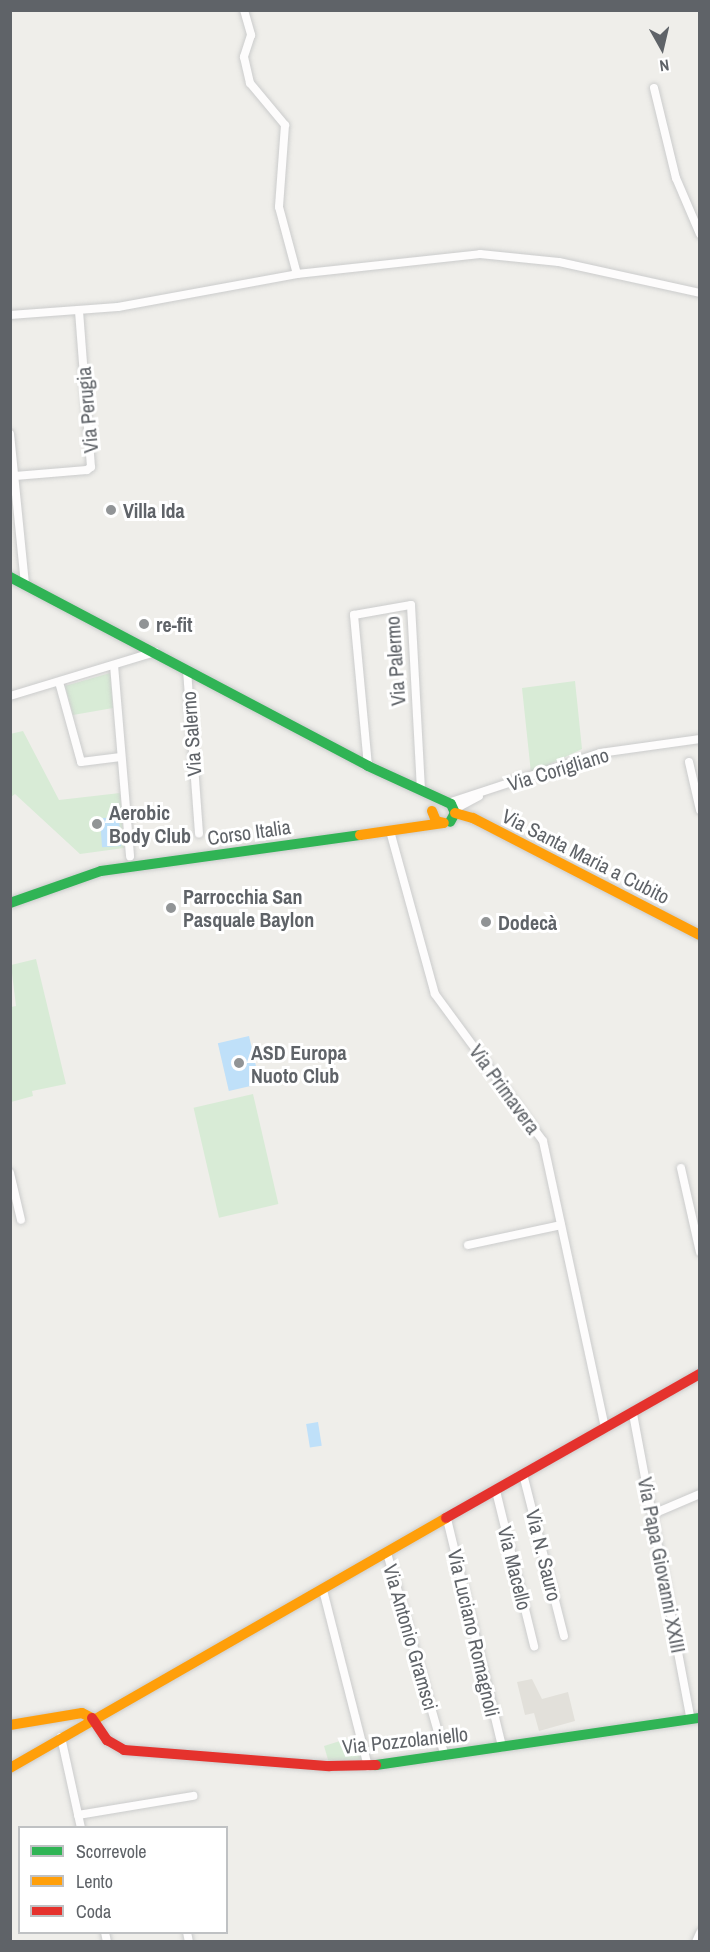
<!DOCTYPE html>
<meta charset="utf-8">
<style>
body{margin:0}
#map{position:relative;width:710px;height:1952px;overflow:hidden;background:#efeeea;font-family:"Archivo Narrow",sans-serif}
div>[style]{position:absolute}
.education>*{inset:0;background:#e2e0da}
.green>*{inset:0;background:#d8ebd6;transform-origin:0 0}
.water>*{inset:0;background:#bfe0f9;transform-origin:0 0}
.roads{filter:drop-shadow(0 0 2px #cbcccc) drop-shadow(0 0 2px #cbcccc)}
.street>*{height:8px;margin:-4px;padding:0 4px;transform-origin:4px;border-radius:4px;background:#fdfcfc}
.fast>*{height:10px;margin:-5px;padding:0 5px;transform-origin:5px;border-radius:5px;background:#30b455}
.slow>*{height:10px;margin:-5px;padding:0 5px;transform-origin:5px;border-radius:5px;background:#ff9f0a}
.jam>*{height:10px;margin:-5px;padding:0 5px;transform-origin:5px;border-radius:5px;background:#e5322d}
.dots>*{width:16px;height:16px;translate:-50% -50%;box-sizing:border-box;border:3px solid #fff;border-radius:50%}
span{translate:-50% -50%;white-space:nowrap;text-align:center;line-height:1.15;-webkit-text-stroke:6px #fff;paint-order:stroke}
.street-label{font-size:20px;color:#5f6368}
.poi-label{font-size:20px;color:#5f6368;font-weight:700}
.left{translate:0 -50%;text-align:left}
.frame{position:absolute;inset:0;border:12px solid #5f6368;pointer-events:none}
.legend{position:absolute;left:18px;top:1826px;width:210px;height:108px;box-sizing:border-box;background:#fff;border:2px solid #bfc1c3;margin:0;padding:8px 10px;list-style:none;font-size:18px;color:#5f6368}
.legend li{display:flex;align-items:center;gap:12px;height:30px}
.legend b{width:30px;border:2px solid #bfc1c3}
.north{position:absolute;left:632px;top:18px;width:60px;height:60px;-webkit-text-stroke:4px #fff;paint-order:stroke;rotate:172deg;font-size:16px;font-weight:700;line-height:24px;text-align:center;color:#5f6368}
.north::after{content:'';display:block;margin:auto;width:21px;height:27px;background:#5f6368;clip-path:polygon(50% 0,100% 100%,50% 72%,0 100%)}
</style>
<div id="map">
<div class="education">
<i style="clip-path:polygon(532px 1679px,542px 1699px,568px 1692px,575px 1721px,539px 1731px,534px 1713px,525px 1715px,517px 1682px)"></i>
</div>
<div class="green">
<i style="clip-path:polygon(110px 673px,113px 708px,73px 715px,65px 686px)"></i>
<i style="clip-path:polygon(575px 681px,582px 749px,531px 773px,522px 688px)"></i>
<i style="clip-path:polygon(23px 731px,59px 800px,120px 793px,124px 848px,80px 854px,15px 794px,11px 797px,10px 734px)"></i>
<i style="clip-path:polygon(36px 959px,66px 1084px,32px 1091px,33px 1096px,11px 1102px,11px 1007px,16px 1006px,11px 965px)"></i>
<i style="left:253px;top:1094px;width:113px;height:61px;rotate:77deg"></i>
<i style="clip-path:polygon(356px 1736px,362px 1762px,329px 1763px,324px 1746px)"></i>
</div>
<div class="water">
<i style="left:119px;top:817px;width:29px;height:19px;rotate:86deg"></i>
<i style="left:249px;top:1036px;width:49px;height:32px;rotate:77deg"></i>
<i style="left:318px;top:1422px;width:24px;height:12px;rotate:81deg"></i>
</div>
<div class="roads">
<div class="street">
<i style="left:244px;top:10px;width:26px;rotate:74deg"></i>
<i style="left:251px;top:35px;width:23px;rotate:108deg"></i>
<i style="left:244px;top:57px;width:27px;rotate:77deg"></i>
<i style="left:250px;top:83px;width:55px;rotate:50.2deg"></i>
<i style="left:285px;top:125px;width:82px;rotate:94.2deg"></i>
<i style="left:279px;top:207px;width:69px;rotate:75deg"></i>
<i style="left:654px;top:88px;width:93px;rotate:76.3deg"></i>
<i style="left:676px;top:178px;width:61px;rotate:66.8deg"></i>
<i style="left:10px;top:315px;width:108px;rotate:-4.2deg"></i>
<i style="left:118px;top:307px;width:182px;rotate:-10.4deg"></i>
<i style="left:297px;top:274px;width:184px;rotate:-6.2deg"></i>
<i style="left:480px;top:254px;width:79px;rotate:5.8deg"></i>
<i style="left:559px;top:262px;width:144px;rotate:12.4deg"></i>
<i style="left:10px;top:434px;width:152px;rotate:84.3deg"></i>
<i style="left:15px;top:476px;width:72px;rotate:-4.8deg"></i>
<i style="left:87px;top:470px;width:5px;rotate:-37deg"></i>
<i style="left:91px;top:467px;width:156px;rotate:-94.4deg"></i>
<i style="left:114px;top:665px;width:192px;rotate:85.2deg"></i>
<i style="left:187px;top:670px;width:164px;rotate:85.8deg"></i>
<i style="left:59px;top:682px;width:83px;rotate:74.6deg"></i>
<i style="left:81px;top:762px;width:40px;rotate:-7.1deg"></i>
<i style="left:10px;top:696px;width:152px;rotate:-16.9deg"></i>
<i style="left:689px;top:762px;width:49px;rotate:77.1deg"></i>
<i style="left:368px;top:766px;width:152px;rotate:-95.3deg"></i>
<i style="left:354px;top:615px;width:58px;rotate:-10deg"></i>
<i style="left:411px;top:605px;width:186px;rotate:86.9deg"></i>
<i style="left:448px;top:803px;width:160px;rotate:-18.2deg"></i>
<i style="left:600px;top:753px;width:101px;rotate:-8deg"></i>
<i style="left:455px;top:809px;width:27px;rotate:-28deg"></i>
<i style="left:390px;top:831px;width:169px;rotate:74.6deg"></i>
<i style="left:435px;top:994px;width:182px;rotate:53.7deg"></i>
<i style="left:543px;top:1141px;width:294px;rotate:77.8deg"></i>
<i style="left:681px;top:1168px;width:86px;rotate:77.3deg"></i>
<i style="left:10px;top:1173px;width:48px;rotate:76.8deg"></i>
<i style="left:468px;top:1245px;width:95px;rotate:-12.1deg"></i>
<i style="left:633px;top:1414px;width:308px;rotate:79.3deg"></i>
<i style="left:523px;top:1474px;width:167px;rotate:75.8deg"></i>
<i style="left:496px;top:1491px;width:160px;rotate:76.2deg"></i>
<i style="left:653px;top:1514px;width:51px;rotate:-23.1deg"></i>
<i style="left:447px;top:1519px;width:235px;rotate:76.4deg"></i>
<i style="left:387px;top:1553px;width:211px;rotate:74.1deg"></i>
<i style="left:323px;top:1590px;width:182px;rotate:75.7deg"></i>
<i style="left:61px;top:1737px;width:93px;rotate:77.6deg"></i>
<i style="left:78px;top:1815px;width:117px;rotate:-9.4deg"></i>
<i style="left:105px;top:1932px;width:10px;rotate:79deg"></i>
<i style="left:187px;top:1932px;width:10px;rotate:79deg"></i>
<i style="left:696px;top:1942px;width:10px;rotate:-66deg"></i>
</div>
<div class="fast">
<i style="left:10px;top:577px;width:405px;rotate:27.8deg"></i>
<i style="left:368px;top:766px;width:91px;rotate:24.6deg"></i>
<i style="left:451px;top:804px;width:10px;rotate:66deg"></i>
<i style="left:455px;top:813px;width:10px;rotate:119deg"></i>
<i style="left:10px;top:903px;width:96px;rotate:-19.4deg"></i>
<i style="left:101px;top:871px;width:261px;rotate:-7.9deg"></i>
<i style="left:376px;top:1765px;width:327px;rotate:-8.3deg"></i>
</div>
<div class="slow">
<i style="left:432px;top:811px;width:11px;rotate:68deg"></i>
<i style="left:436px;top:821px;width:8px;rotate:14deg"></i>
<i style="left:455px;top:813px;width:19px;rotate:16deg"></i>
<i style="left:473px;top:818px;width:255px;rotate:27.3deg"></i>
<i style="left:360px;top:835px;width:84px;rotate:-8.2deg"></i>
<i style="left:10px;top:1725px;width:73px;rotate:-9.5deg"></i>
<i style="left:82px;top:1713px;width:11px;rotate:27deg"></i>
<i style="left:10px;top:1768px;width:503px;rotate:-29.83deg"></i>
</div>
<div class="jam">
<i style="left:446px;top:1518px;width:292px;rotate:-29.6deg"></i>
<i style="left:92px;top:1718px;width:27px;rotate:56deg"></i>
<i style="left:107px;top:1740px;width:20px;rotate:30deg"></i>
<i style="left:124px;top:1750px;width:206px;rotate:4.5deg"></i>
<i style="left:329px;top:1766px;width:47px;rotate:-1.2deg"></i>
</div>
</div>
<div class="dots">
<i style="left:111px;top:510px;background:#919496"></i>
<i style="left:144px;top:624px;background:#919496"></i>
<i style="left:97px;top:824px;background:#919496"></i>
<i style="left:171px;top:908px;background:#919496"></i>
<i style="left:486px;top:922px;background:#919496"></i>
<i style="left:239px;top:1063px;background:#919496"></i>
</div>
<div class="street-label">
<span style="left:87px;top:410px;rotate:-95deg">Via Perugia</span>
<span style="left:395px;top:661px;rotate:-94deg">Via Palermo</span>
<span style="left:191px;top:734px;rotate:-94deg">Via Salerno</span>
<span style="left:558px;top:769px;rotate:-17deg">Via Corigliano</span>
<span style="left:249px;top:832px;rotate:-8deg">Corso Italia</span>
<span style="left:586px;top:856px;rotate:27deg">Via Santa Maria a Cubito</span>
<span style="left:505px;top:1089px;rotate:54deg">Via Primavera</span>
<span style="left:544px;top:1555px;rotate:76deg">Via N. Sauro</span>
<span style="left:662px;top:1565px;rotate:79deg">Via Papa Giovanni XXIII</span>
<span style="left:515px;top:1568px;rotate:76deg">Via Macello</span>
<span style="left:474px;top:1633px;rotate:77deg">Via Luciano Romagnoli</span>
<span style="left:411px;top:1637px;rotate:74deg">Via Antonio Gramsci</span>
<span style="left:405px;top:1740px;rotate:-6deg">Via Pozzolaniello</span>
</div>
<div class="poi-label">
<span class="left" style="left:123px;top:510px">Villa Ida</span>
<span class="left" style="left:156px;top:624px">re-fit</span>
<span class="left" style="left:109px;top:824px">Aerobic<br>Body Club</span>
<span class="left" style="left:183px;top:908px">Parrocchia San<br>Pasquale Baylon</span>
<span class="left" style="left:498px;top:922px">Dodecà</span>
<span class="left" style="left:251px;top:1064px">ASD Europa<br>Nuoto Club</span>
</div>
<div class="frame"></div>
<ul class="legend">
<li><b style="height:8px;background:#30b455"></b>Scorrevole</li>
<li><b style="height:8px;background:#ff9f0a"></b>Lento</li>
<li><b style="height:8px;background:#e5322d"></b>Coda</li>
</ul>
<div class="north">N</div>
</div>
